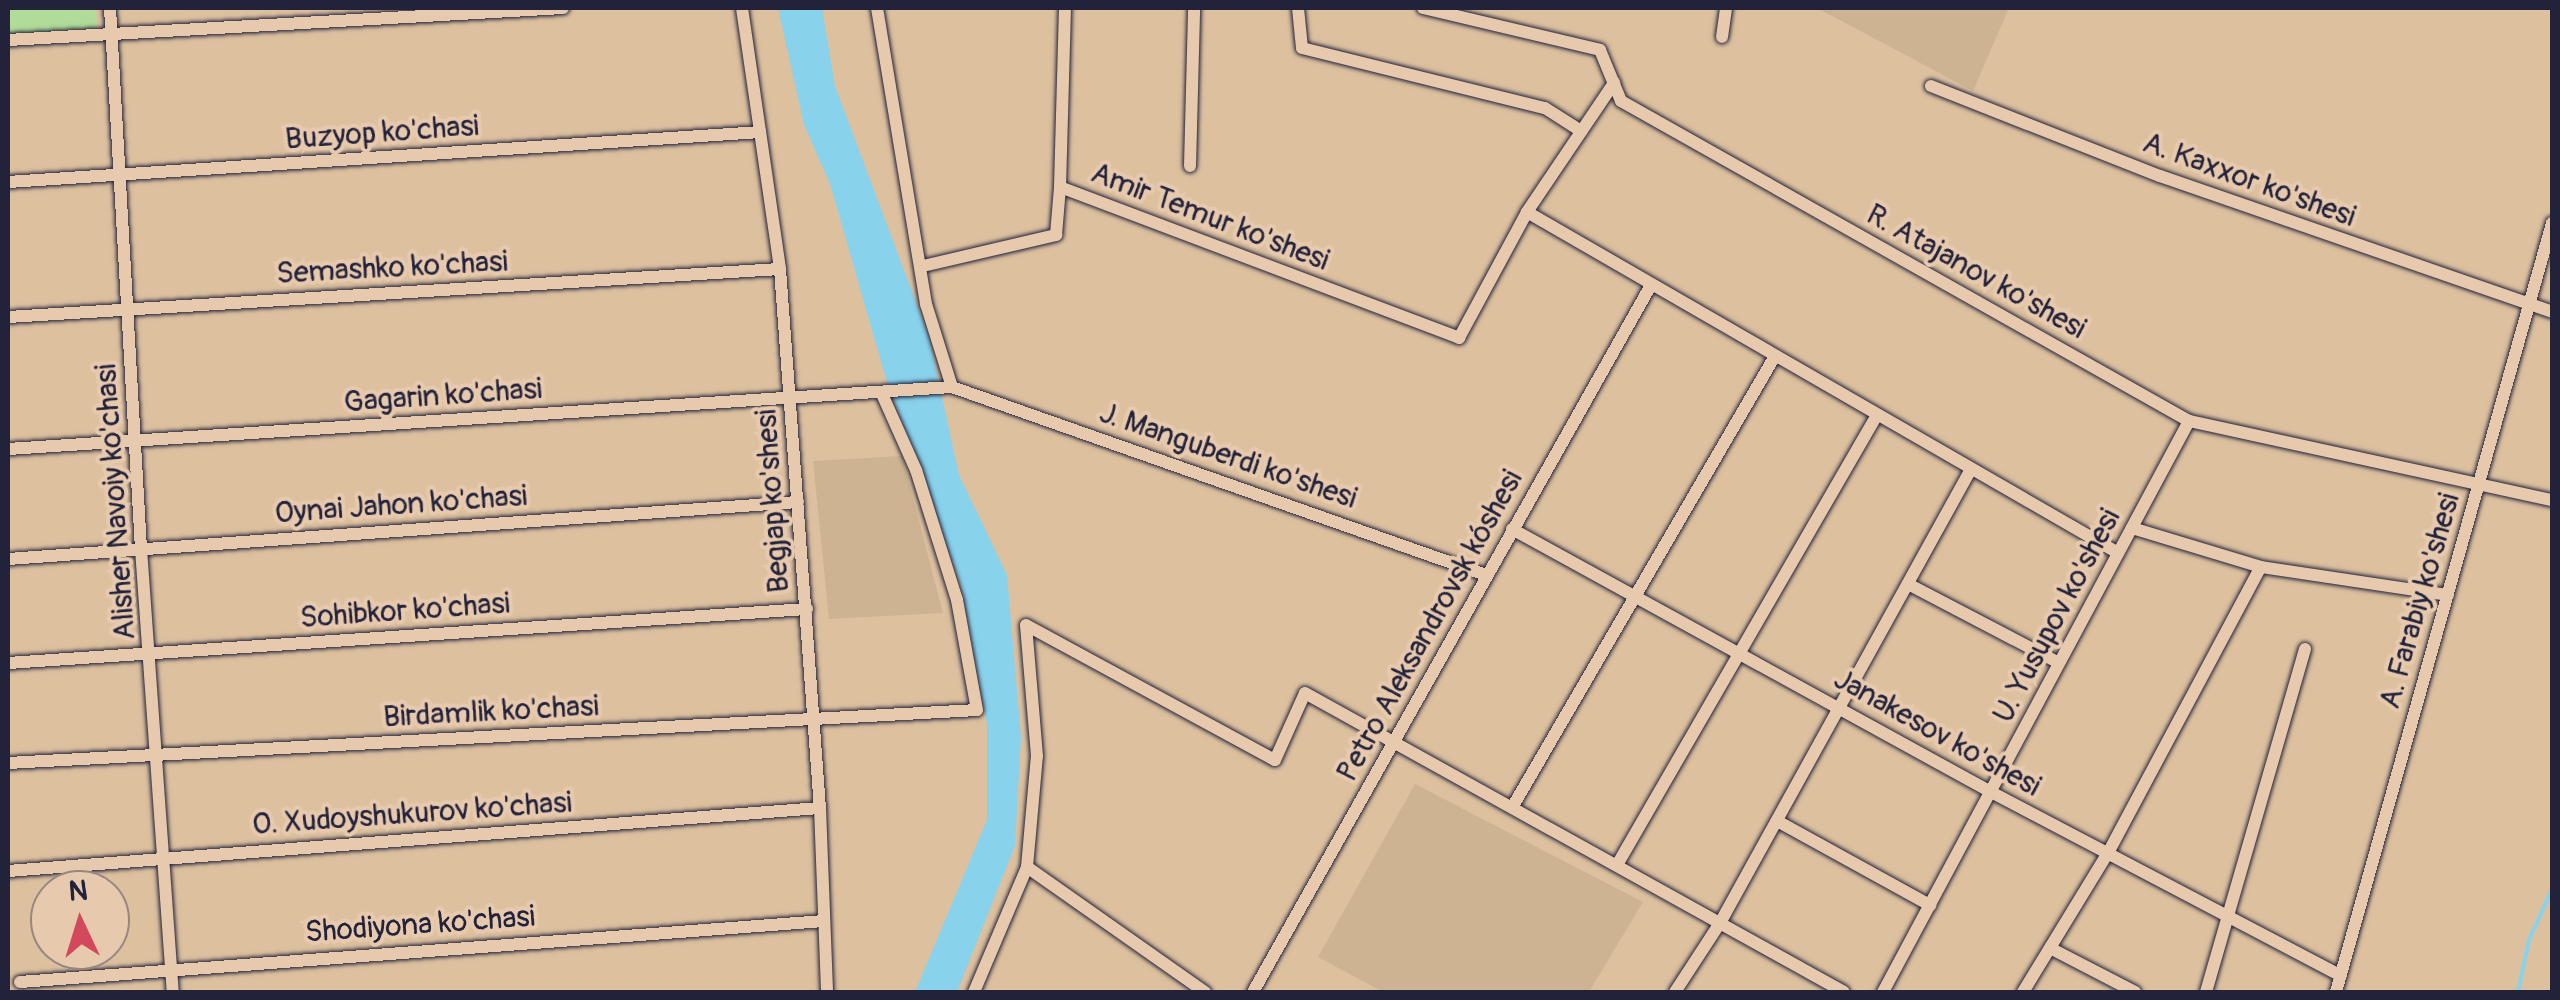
<!DOCTYPE html>
<meta charset="utf-8">
<style>
body{margin:0}
#map{position:relative;width:2560px;height:1000px;overflow:hidden;background:#ddc19f;font-family:Pangolin,sans-serif}
div>[style]{position:absolute}
.built>*{inset:0;background:#cdb391}
.green>*{inset:0;background:#b0db99}
.water>*{inset:0;background:#89d2eb}
.stream>*{height:4px;margin:-2px;padding:0 2px;transform-origin:2px;border-radius:2px;background:#89d2eb}
.roads{filter:drop-shadow(0 0 2px #22223b) drop-shadow(0 0 2px #22223b)}
.minor>*{height:12px;margin:-6px;padding:0 6px;transform-origin:6px;border-radius:6px;background:#e7c9ad}
span{translate:-50% -50%;white-space:nowrap;text-align:center;line-height:1.15;-webkit-text-stroke:8px #e7c9ad;paint-order:stroke}
.street-label{font-size:30px;color:#22223b}
.frame{position:absolute;inset:0;border:10px solid #22223b;pointer-events:none}
.north{position:absolute;left:30px;top:870px;width:100px;height:100px;box-sizing:border-box;background:#e7c9ad;border:2px solid #98867f;border-radius:50%;rotate:356deg;font-size:28px;font-weight:700;line-height:40px;text-align:center;color:#22223b}
.north::after{content:'';display:block;margin:auto;width:35px;height:45px;background:#d1495b;clip-path:polygon(50% 0,100% 100%,50% 72%,0 100%)}
</style>
<div id="map">
<div class="built">
<i style="clip-path:polygon(1817px 8px,2009px 8px,1973px 91px)"></i>
<i style="clip-path:polygon(902px 456px,943px 613px,829px 619px,813px 461px)"></i>
<i style="clip-path:polygon(1415px 784px,1643px 902px,1589px 992px,1383px 992px,1318px 957px)"></i>
</div>
<div class="green">
<i style="clip-path:polygon(8px 8px,96px 8px,97px 28px,8px 35px)"></i>
</div>
<div class="water">
<i style="clip-path:polygon(778px 8px,822px 8px,835px 86px,929px 337px,959px 475px,1007px 575px,1021px 737px,1015px 846px,957px 992px,915px 992px,987px 820px,987px 724px,961px 585px,886px 379px,830px 184px,804px 125px)"></i>
</div>
<div class="stream">
<i style="left:2518px;top:992px;width:53px;rotate:-78.1deg"></i>
<i style="left:2529px;top:940px;width:56px;rotate:-65.7deg"></i>
</div>
<div class="roads">
<div class="minor">
<i style="left:110px;top:8px;width:542px;rotate:86.72deg"></i>
<i style="left:141px;top:549px;width:444px;rotate:85.9deg"></i>
<i style="left:742px;top:8px;width:264px;rotate:81.7deg"></i>
<i style="left:780px;top:269px;width:540px;rotate:85.76deg"></i>
<i style="left:820px;top:808px;width:184px;rotate:87.8deg"></i>
<i style="left:877px;top:8px;width:300px;rotate:80.6deg"></i>
<i style="left:926px;top:304px;width:87px;rotate:72.6deg"></i>
<i style="left:1298px;top:8px;width:40px;rotate:84.3deg"></i>
<i style="left:1302px;top:48px;width:250px;rotate:13.9deg"></i>
<i style="left:1545px;top:108px;width:43px;rotate:32.6deg"></i>
<i style="left:1423px;top:8px;width:182px;rotate:13.3deg"></i>
<i style="left:1600px;top:50px;width:55px;rotate:67.6deg"></i>
<i style="left:1621px;top:101px;width:652px;rotate:29.4deg"></i>
<i style="left:2189px;top:421px;width:371px;rotate:12.3deg"></i>
<i style="left:1722px;top:37px;width:29px;rotate:-82deg"></i>
<i style="left:8px;top:40px;width:556px;rotate:-3.3deg"></i>
<i style="left:1931px;top:86px;width:246px;rotate:21.5deg"></i>
<i style="left:2160px;top:176px;width:415px;rotate:19.1deg"></i>
<i style="left:1190px;top:166px;width:158px;rotate:-88.5deg"></i>
<i style="left:8px;top:182px;width:754px;rotate:-3.8deg"></i>
<i style="left:1060px;top:187px;width:179px;rotate:-88.4deg"></i>
<i style="left:1527px;top:212px;width:682px;rotate:29.98deg"></i>
<i style="left:923px;top:266px;width:137px;rotate:-13.1deg"></i>
<i style="left:1056px;top:235px;width:48px;rotate:-85.2deg"></i>
<i style="left:1060px;top:187px;width:427px;rotate:20.7deg"></i>
<i style="left:1459px;top:338px;width:143px;rotate:-61.6deg"></i>
<i style="left:1527px;top:212px;width:156px;rotate:-56deg"></i>
<i style="left:8px;top:317px;width:773px;rotate:-3.56deg"></i>
<i style="left:8px;top:449px;width:946px;rotate:-3.76deg"></i>
<i style="left:952px;top:387px;width:566px;rotate:19.4deg"></i>
<i style="left:2132px;top:528px;width:135px;rotate:16.8deg"></i>
<i style="left:2261px;top:567px;width:189px;rotate:8.5deg"></i>
<i style="left:1512px;top:529px;width:546px;rotate:28.77deg"></i>
<i style="left:1991px;top:792px;width:395px;rotate:27.7deg"></i>
<i style="left:8px;top:559px;width:792px;rotate:-4.13deg"></i>
<i style="left:1908px;top:584px;width:170px;rotate:27.6deg"></i>
<i style="left:1026px;top:625px;width:283px;rotate:28.5deg"></i>
<i style="left:1275px;top:760px;width:73px;rotate:-65.9deg"></i>
<i style="left:1305px;top:693px;width:616px;rotate:29.02deg"></i>
<i style="left:8px;top:663px;width:801px;rotate:-3.87deg"></i>
<i style="left:8px;top:763px;width:970px;rotate:-3.13deg"></i>
<i style="left:977px;top:710px;width:112px;rotate:-100.3deg"></i>
<i style="left:957px;top:600px;width:136px;rotate:-107.5deg"></i>
<i style="left:916px;top:470px;width:83px;rotate:-114.1deg"></i>
<i style="left:1513px;top:806px;width:521px;rotate:-59.79deg"></i>
<i style="left:1777px;top:821px;width:175px;rotate:28.8deg"></i>
<i style="left:1617px;top:865px;width:520px;rotate:-59.98deg"></i>
<i style="left:1027px;top:867px;width:218px;rotate:35.1deg"></i>
<i style="left:8px;top:871px;width:814px;rotate:-4.44deg"></i>
<i style="left:2050px;top:948px;width:96px;rotate:27.4deg"></i>
<i style="left:20px;top:982px;width:806px;rotate:-4.34deg"></i>
<i style="left:974px;top:992px;width:136px;rotate:-67deg"></i>
<i style="left:1027px;top:867px;width:111px;rotate:-84.9deg"></i>
<i style="left:1037px;top:756px;width:131px;rotate:-94.8deg"></i>
<i style="left:1253px;top:992px;width:811px;rotate:-60.62deg"></i>
<i style="left:1675px;top:992px;width:82px;rotate:-56.9deg"></i>
<i style="left:1720px;top:923px;width:519px;rotate:-61.06deg"></i>
<i style="left:1883px;top:992px;width:648px;rotate:-61.81deg"></i>
<i style="left:2023px;top:992px;width:163px;rotate:-58.6deg"></i>
<i style="left:2108px;top:853px;width:324px;rotate:-61.9deg"></i>
<i style="left:2206px;top:992px;width:357px;rotate:-73.9deg"></i>
<i style="left:2336px;top:992px;width:799px;rotate:-74.31deg"></i>
</div>
</div>
<div class="street-label">
<span style="left:382px;top:133px;rotate:-4deg">Buzyop ko'chasi</span>
<span style="left:2249px;top:180px;rotate:20deg">A. Kaxxor ko'shesi</span>
<span style="left:1210px;top:217px;rotate:21deg">Amir Temur ko'shesi</span>
<span style="left:392px;top:268px;rotate:-3deg">Semashko ko'chasi</span>
<span style="left:1976px;top:272px;rotate:29deg">R. Atajanov ko'shesi</span>
<span style="left:443px;top:396px;rotate:-4deg">Gagarin ko'chasi</span>
<span style="left:1228px;top:456px;rotate:19deg">J. Manguberdi ko'shesi</span>
<span style="left:773px;top:501px;rotate:-94deg">Begjap ko'shesi</span>
<span style="left:116px;top:502px;rotate:-94deg">Alisher Navoiy ko'chasi</span>
<span style="left:401px;top:505px;rotate:-4deg">Oynai Jahon ko'chasi</span>
<span style="left:2420px;top:601px;rotate:-74deg">A. Farabiy ko'shesi</span>
<span style="left:405px;top:611px;rotate:-4deg">Sohibkor ko'chasi</span>
<span style="left:2057px;top:616px;rotate:-62deg">U. Yusupov ko'shesi</span>
<span style="left:1430px;top:626px;rotate:-61deg">Petro Aleksandrovsk kóshesi</span>
<span style="left:491px;top:712px;rotate:-3deg">Birdamlik ko'chasi</span>
<span style="left:1937px;top:733px;rotate:29deg">Janakesov ko'shesi</span>
<span style="left:412px;top:814px;rotate:-4deg">O. Xudoyshukurov ko'chasi</span>
<span style="left:420px;top:925px;rotate:-4deg">Shodiyona ko'chasi</span>
</div>
<div class="frame"></div>
<div class="north">N</div>
</div>
